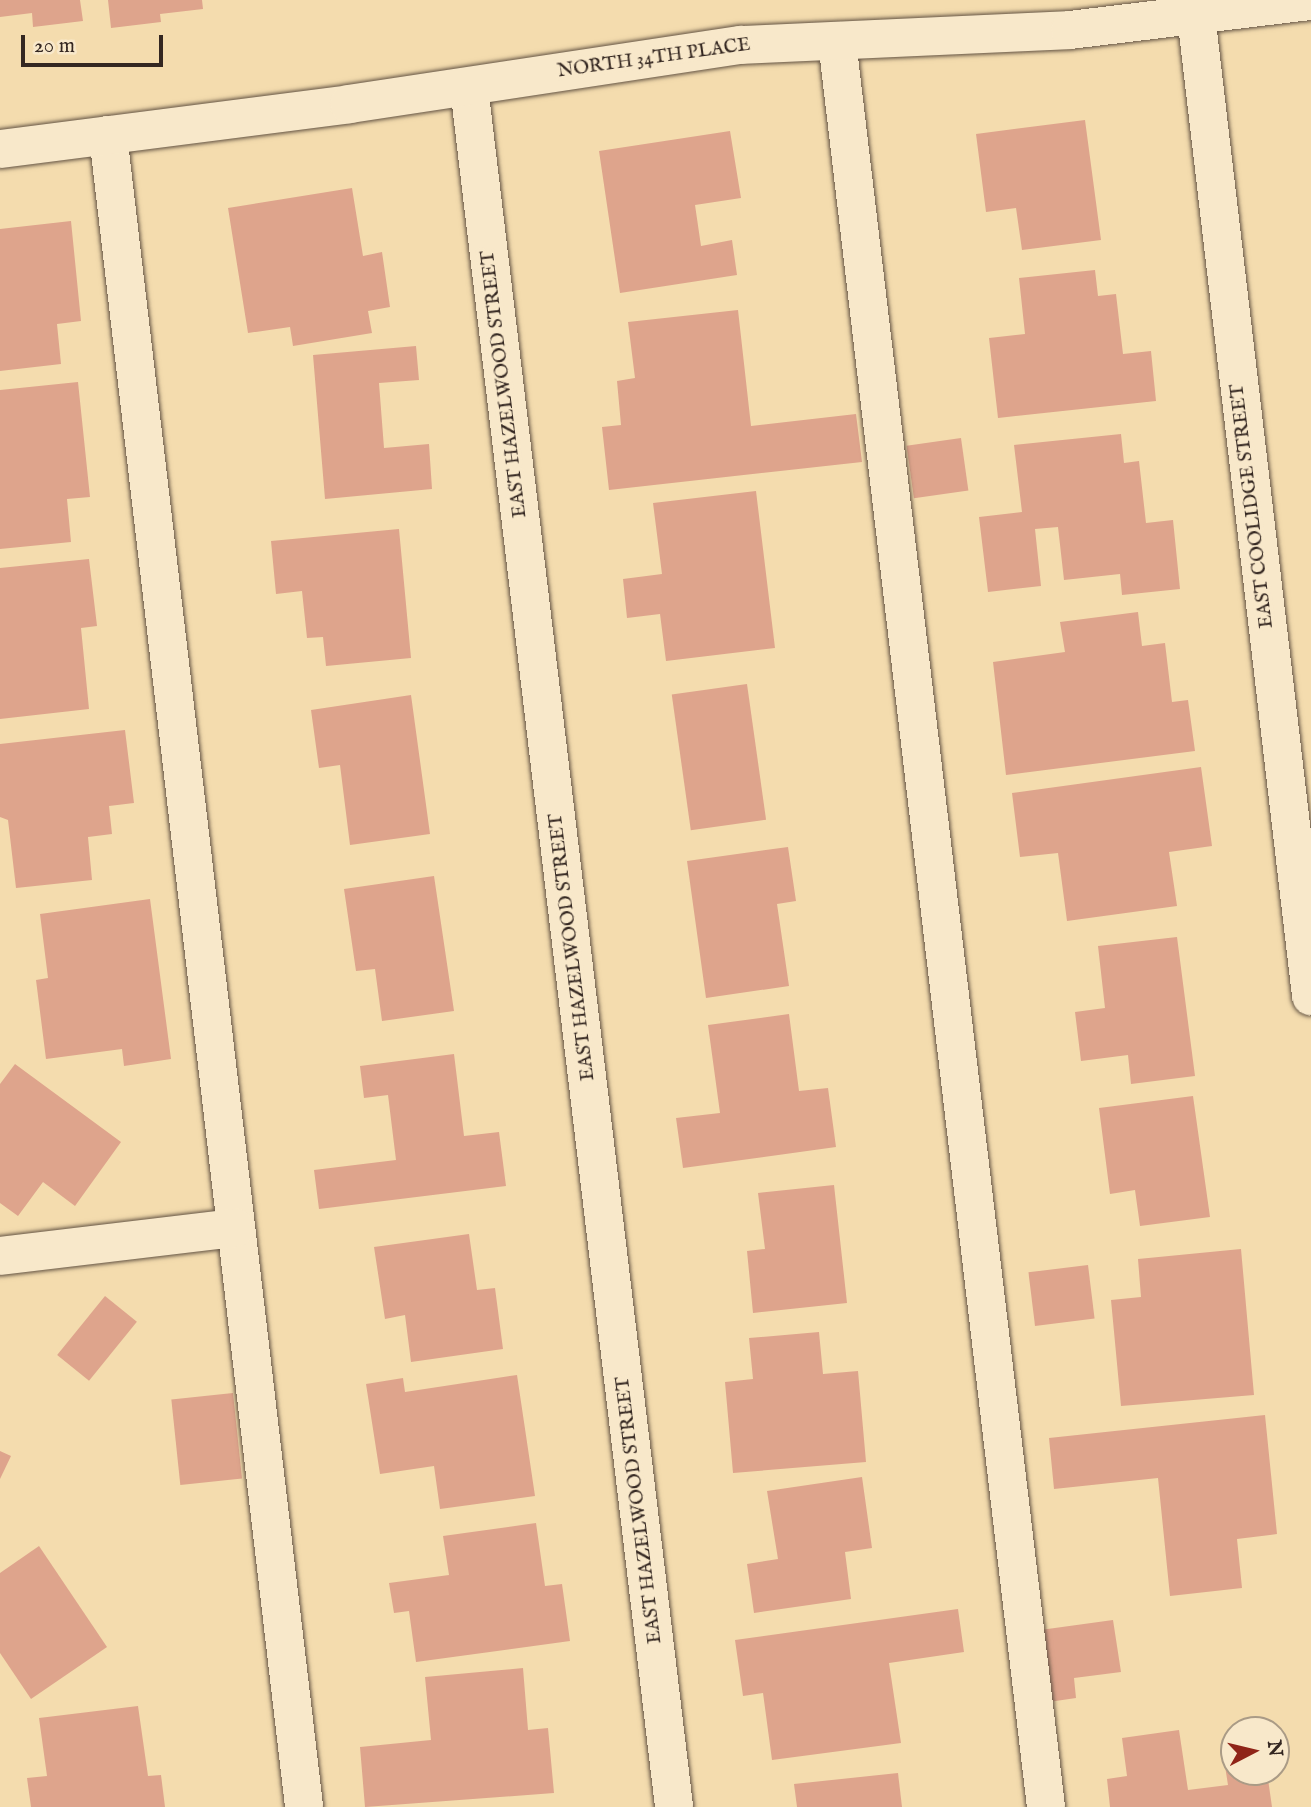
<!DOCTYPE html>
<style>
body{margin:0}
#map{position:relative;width:1311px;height:1807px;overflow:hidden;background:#f4dcae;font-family:"IM FELL English",serif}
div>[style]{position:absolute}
.building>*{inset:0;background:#dea48c;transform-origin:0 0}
.roads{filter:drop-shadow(0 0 2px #645444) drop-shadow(0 0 2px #645444)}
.minor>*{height:38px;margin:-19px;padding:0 19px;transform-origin:19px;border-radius:19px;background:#f8e8ca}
span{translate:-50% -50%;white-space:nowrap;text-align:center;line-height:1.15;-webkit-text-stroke:7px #f8e8ca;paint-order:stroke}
.street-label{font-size:19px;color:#342721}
.north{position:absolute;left:1220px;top:1716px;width:70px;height:70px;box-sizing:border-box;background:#f8e8ca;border:2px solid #aa9b86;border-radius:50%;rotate:83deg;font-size:19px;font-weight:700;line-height:28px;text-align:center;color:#342721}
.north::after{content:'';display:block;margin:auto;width:24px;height:32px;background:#8f2418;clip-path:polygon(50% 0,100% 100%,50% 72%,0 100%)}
.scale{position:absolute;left:21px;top:35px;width:142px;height:32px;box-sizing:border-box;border:4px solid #342721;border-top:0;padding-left:9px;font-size:21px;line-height:24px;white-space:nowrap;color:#342721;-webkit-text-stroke:5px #f8e8ca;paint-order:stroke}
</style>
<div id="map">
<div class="building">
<i style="clip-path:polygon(0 0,80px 0,83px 21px,33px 27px,32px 13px,0 17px)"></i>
<i style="clip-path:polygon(108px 0,202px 0,203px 9px,160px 14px,161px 22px,111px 28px)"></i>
<i style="clip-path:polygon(1085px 120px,1101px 240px,1022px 250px,1016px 208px,986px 212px,976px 134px)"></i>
<i style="clip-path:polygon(730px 131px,741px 198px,695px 205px,701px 246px,732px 240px,737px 275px,620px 293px,599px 151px)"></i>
<i style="clip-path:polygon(352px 188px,363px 256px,382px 252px,390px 307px,368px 311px,372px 333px,293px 346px,290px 327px,248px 333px,228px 208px)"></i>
<i style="clip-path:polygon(71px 221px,81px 321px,57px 324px,61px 364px,0 371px,0 229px)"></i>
<i style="clip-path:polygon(1095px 270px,1098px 296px,1116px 294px,1123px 354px,1151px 351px,1156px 401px,998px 418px,989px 338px,1025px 334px,1019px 278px)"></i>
<i style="clip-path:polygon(738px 310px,751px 426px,856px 414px,862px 462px,609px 490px,602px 427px,621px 425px,617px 381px,635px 378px,628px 322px)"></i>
<i style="clip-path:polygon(416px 346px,419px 380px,379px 383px,384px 448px,429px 444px,432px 489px,325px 499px,313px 355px)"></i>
<i style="clip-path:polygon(78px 382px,90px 497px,67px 499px,71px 542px,0 549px,0 390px)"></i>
<i style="clip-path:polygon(1121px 434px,1124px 463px,1139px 461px,1146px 523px,1173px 520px,1180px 589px,1122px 595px,1120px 574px,1064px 580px,1058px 527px,1035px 529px,1041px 586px,988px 592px,979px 517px,1022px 512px,1014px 445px)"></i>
<i style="left:961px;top:438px;width:53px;height:55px;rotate:82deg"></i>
<i style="clip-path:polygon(756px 491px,775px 648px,666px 661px,660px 614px,627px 618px,623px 579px,662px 574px,653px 503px)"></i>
<i style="clip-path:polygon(399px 529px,411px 658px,326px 666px,323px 637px,307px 638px,302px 591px,276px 594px,271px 541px)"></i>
<i style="clip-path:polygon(89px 559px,97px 626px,81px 628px,89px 709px,0 719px,0 568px)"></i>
<i style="clip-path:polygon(1138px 612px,1142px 646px,1165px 643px,1172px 702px,1188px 700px,1195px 751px,1006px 775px,993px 662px,1065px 652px,1060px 622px)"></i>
<i style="left:747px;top:684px;width:137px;height:76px;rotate:82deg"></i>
<i style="clip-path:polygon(411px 695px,430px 834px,350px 845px,340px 765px,319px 768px,311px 710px)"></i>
<i style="clip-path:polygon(125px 730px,134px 803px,109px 806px,112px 834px,88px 837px,92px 880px,16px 888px,8px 820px,0 817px,0 744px)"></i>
<i style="clip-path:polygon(1201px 767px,1212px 846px,1169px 852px,1177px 906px,1067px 921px,1058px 853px,1020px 857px,1012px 793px)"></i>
<i style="clip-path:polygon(788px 847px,796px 901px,777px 904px,789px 986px,706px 998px,687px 861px)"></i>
<i style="clip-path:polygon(434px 876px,454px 1011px,382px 1021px,375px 969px,356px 971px,344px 889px)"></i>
<i style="clip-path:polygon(150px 899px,171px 1059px,124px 1066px,122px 1049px,46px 1059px,36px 980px,48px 978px,40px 914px)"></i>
<i style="clip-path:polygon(1177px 937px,1195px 1076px,1131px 1084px,1128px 1055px,1081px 1061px,1075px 1012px,1105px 1008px,1098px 946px)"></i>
<i style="clip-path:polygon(789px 1014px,799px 1091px,828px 1088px,836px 1147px,683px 1168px,676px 1118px,720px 1113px,708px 1025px)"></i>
<i style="clip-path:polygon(454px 1054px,464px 1136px,499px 1132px,506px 1186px,319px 1209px,314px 1170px,396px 1160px,388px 1095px,364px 1098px,360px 1066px)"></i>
<i style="clip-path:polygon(15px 1064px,121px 1142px,75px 1206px,43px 1182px,18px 1216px,0 1203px,0 1084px)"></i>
<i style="clip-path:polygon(1193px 1096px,1210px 1217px,1140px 1226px,1135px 1190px,1110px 1194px,1099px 1108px)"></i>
<i style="clip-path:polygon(834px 1185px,847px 1303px,753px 1313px,747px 1251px,765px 1249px,758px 1193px)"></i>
<i style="clip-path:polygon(469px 1234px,477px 1290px,495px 1288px,503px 1349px,411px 1362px,405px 1315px,385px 1319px,374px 1247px)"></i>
<i style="clip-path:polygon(1241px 1249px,1254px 1395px,1121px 1406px,1111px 1300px,1141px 1297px,1138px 1259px)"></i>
<i style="left:1088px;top:1265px;width:54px;height:60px;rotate:83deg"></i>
<i style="left:105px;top:1296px;width:41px;height:76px;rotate:39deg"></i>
<i style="clip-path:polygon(819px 1332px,823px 1374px,858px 1371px,866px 1462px,733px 1473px,725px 1382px,753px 1379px,749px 1338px)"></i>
<i style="clip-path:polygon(517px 1375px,535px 1496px,440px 1509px,434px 1466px,380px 1474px,366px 1384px,403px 1378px,405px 1392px)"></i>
<i style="left:233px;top:1393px;width:86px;height:62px;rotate:84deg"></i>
<i style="clip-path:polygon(1265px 1415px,1277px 1534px,1237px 1539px,1242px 1588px,1170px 1596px,1158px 1478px,1054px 1489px,1049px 1438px)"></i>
<i style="clip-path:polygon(0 1451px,11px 1456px,0 1479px)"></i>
<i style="clip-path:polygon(862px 1477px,872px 1548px,845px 1552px,851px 1599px,754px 1613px,747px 1564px,778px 1559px,767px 1491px)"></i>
<i style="clip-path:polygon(536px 1523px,545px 1586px,562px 1584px,570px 1641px,416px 1662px,409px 1611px,394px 1613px,389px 1583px,449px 1575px,443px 1536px)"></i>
<i style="clip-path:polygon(39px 1546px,107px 1647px,31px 1699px,0 1653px,0 1573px)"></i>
<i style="clip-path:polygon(958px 1609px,964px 1652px,889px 1663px,901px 1743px,772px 1760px,763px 1693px,743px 1696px,735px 1640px)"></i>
<i style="clip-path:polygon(1113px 1620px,1121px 1672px,1074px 1678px,1076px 1698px,1042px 1703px,1033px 1631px)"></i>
<i style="clip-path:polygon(523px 1668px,528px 1730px,548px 1728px,554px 1793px,365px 1807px,360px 1747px,431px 1740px,425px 1677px)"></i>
<i style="clip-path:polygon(138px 1706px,148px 1776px,161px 1775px,165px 1807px,31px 1807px,27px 1778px,47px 1776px,39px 1718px)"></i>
<i style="clip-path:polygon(1179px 1730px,1188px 1790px,1228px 1785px,1225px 1766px,1234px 1764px,1234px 1772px,1267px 1772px,1272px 1807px,1110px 1807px,1107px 1779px,1127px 1776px,1122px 1738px)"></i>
<i style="clip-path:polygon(898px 1773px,902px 1807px,797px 1807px,794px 1784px)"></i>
</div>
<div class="roads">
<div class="minor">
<i style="left:1196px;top:15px;width:988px;rotate:83.31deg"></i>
<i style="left:837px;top:41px;width:1778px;rotate:83.25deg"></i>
<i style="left:469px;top:87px;width:1732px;rotate:83.2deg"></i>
<i style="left:108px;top:135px;width:1683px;rotate:83.31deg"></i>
<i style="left:0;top:149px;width:352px;rotate:-7.3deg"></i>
<i style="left:349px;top:104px;width:396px;rotate:-8.6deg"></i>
<i style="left:741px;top:45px;width:329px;rotate:-2.6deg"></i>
<i style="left:1070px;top:30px;width:243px;rotate:-6.9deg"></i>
<i style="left:0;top:1256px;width:237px;rotate:-6.8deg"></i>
</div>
</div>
<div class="street-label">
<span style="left:654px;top:59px;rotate:-8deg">NORTH 34TH PLACE</span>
<span style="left:505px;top:384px;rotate:-97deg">EAST HAZELWOOD STREET</span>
<span style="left:1253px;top:506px;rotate:-97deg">EAST COOLIDGE STREET</span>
<span style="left:573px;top:947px;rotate:-97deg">EAST HAZELWOOD STREET</span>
<span style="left:640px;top:1510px;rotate:-97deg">EAST HAZELWOOD STREET</span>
</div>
<div class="north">N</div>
<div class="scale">20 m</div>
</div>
